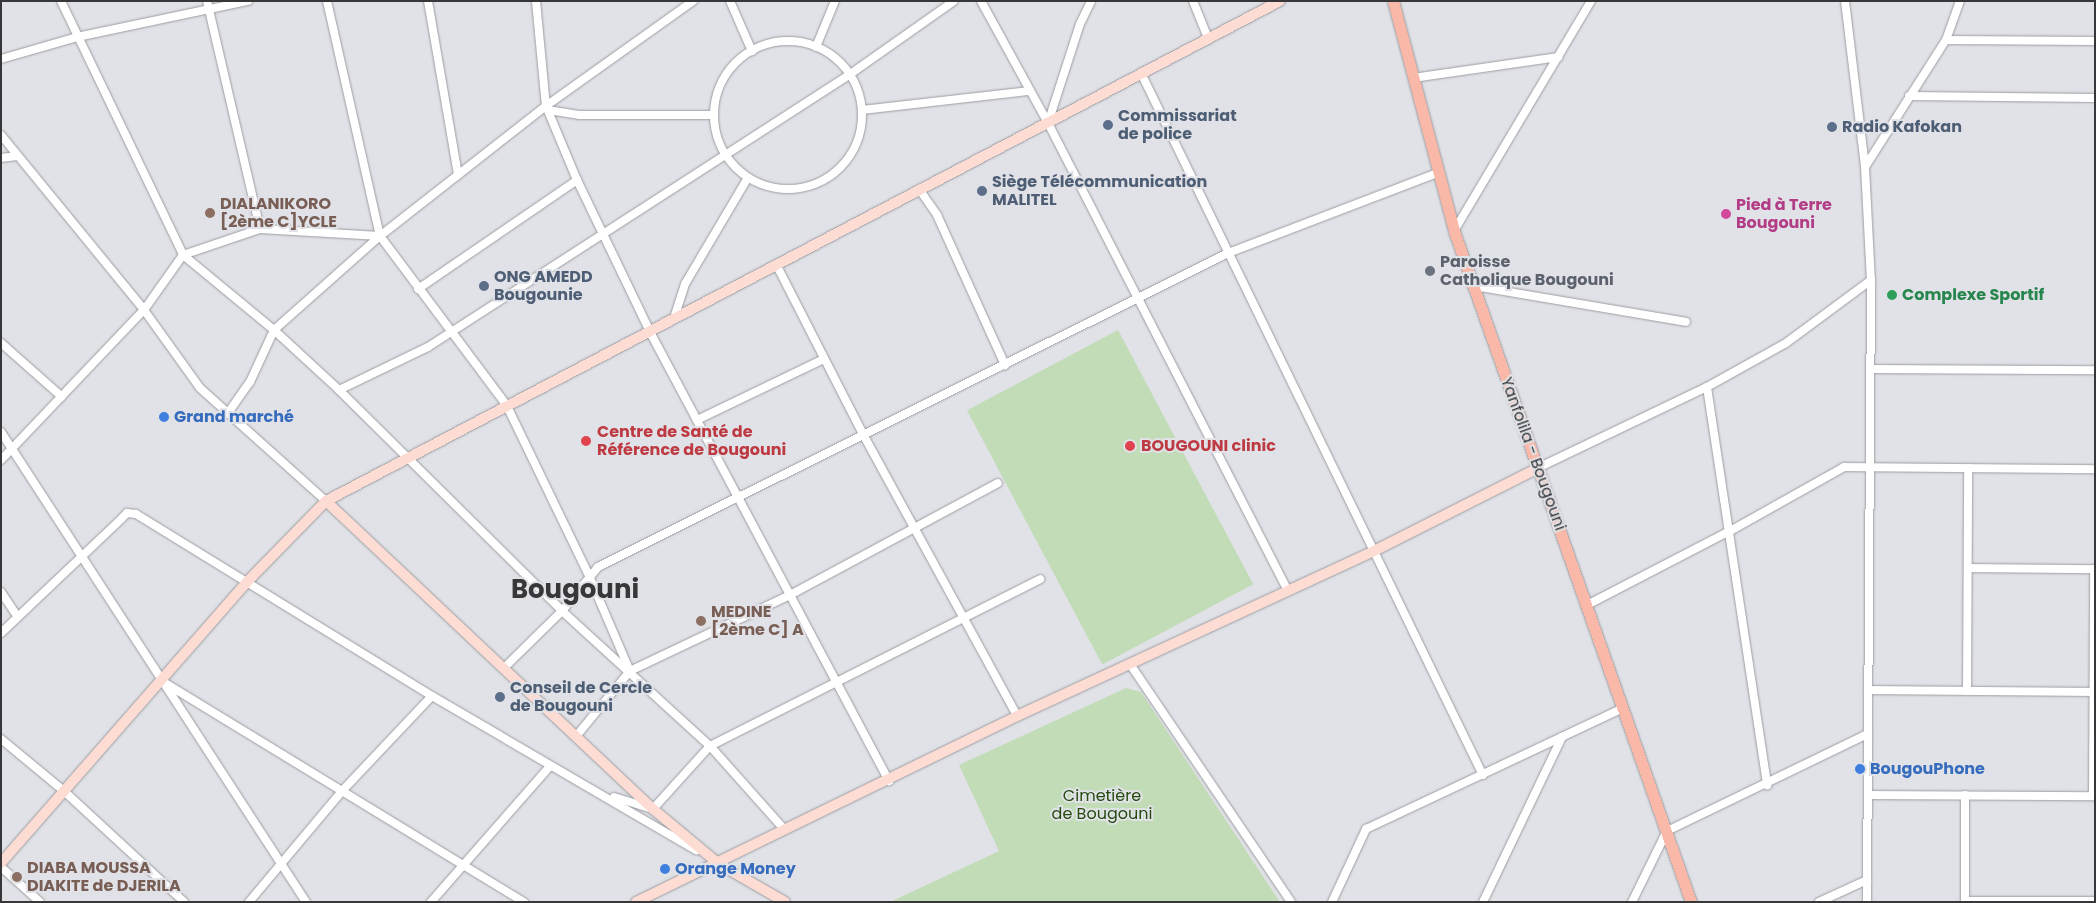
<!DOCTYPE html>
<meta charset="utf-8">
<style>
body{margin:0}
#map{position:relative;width:2096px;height:903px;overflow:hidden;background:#e1e2e7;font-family:Poppins,sans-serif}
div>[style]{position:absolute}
.green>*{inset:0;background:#c1dcb6;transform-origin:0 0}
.roads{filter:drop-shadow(0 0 1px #9b9da2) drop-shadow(0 0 1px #9b9da2)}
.street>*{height:8px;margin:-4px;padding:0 4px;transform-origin:4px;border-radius:4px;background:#fff}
.street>.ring{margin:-4px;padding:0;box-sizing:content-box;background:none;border:8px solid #fff;border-radius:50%}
.secondary>*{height:10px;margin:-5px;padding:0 5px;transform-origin:5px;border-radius:5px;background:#fddcd4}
.primary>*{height:11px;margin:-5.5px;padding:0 5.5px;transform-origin:5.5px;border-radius:5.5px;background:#fab9a8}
.dots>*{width:14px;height:14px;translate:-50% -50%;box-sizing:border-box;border:2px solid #e1e2e7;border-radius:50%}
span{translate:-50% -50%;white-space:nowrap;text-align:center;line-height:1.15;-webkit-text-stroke:4px #e1e2e7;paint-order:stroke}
.service-label{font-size:16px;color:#4e5e75;font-weight:700}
.left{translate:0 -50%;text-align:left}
.education-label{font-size:16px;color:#785e54;font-weight:700}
.hotel-label{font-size:16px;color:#b23c85;font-weight:700}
.worship-label{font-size:16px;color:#5b616d;font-weight:700}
.leisure-label{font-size:16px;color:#27864d;font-weight:700}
.shop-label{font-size:16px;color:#366cbe;font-weight:700}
.health-label{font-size:16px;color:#be3a42;font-weight:700}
.street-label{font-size:16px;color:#373739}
.park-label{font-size:16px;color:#254b0f}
.town-label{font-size:26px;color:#373739;font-weight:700}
.frame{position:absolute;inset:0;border:2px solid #373739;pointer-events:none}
</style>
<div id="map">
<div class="green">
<i style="left:1118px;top:330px;width:288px;height:171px;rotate:62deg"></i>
<i style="clip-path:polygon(1126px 688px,1141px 692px,1280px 902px,890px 902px,999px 851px,959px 765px)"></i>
</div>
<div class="roads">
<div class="street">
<i style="left:61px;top:1px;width:282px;rotate:64.3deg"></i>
<i style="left:183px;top:255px;width:118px;rotate:39.5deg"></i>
<i style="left:274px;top:330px;width:88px;rotate:42.7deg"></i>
<i style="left:339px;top:390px;width:314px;rotate:44.7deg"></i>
<i style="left:562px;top:611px;width:200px;rotate:42.4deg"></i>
<i style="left:710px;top:746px;width:110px;rotate:48.3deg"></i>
<i style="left:207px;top:1px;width:234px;rotate:76.9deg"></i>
<i style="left:327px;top:1px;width:241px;rotate:77.3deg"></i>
<i style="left:380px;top:236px;width:212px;rotate:53.2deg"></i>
<i style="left:507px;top:406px;width:189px;rotate:64.2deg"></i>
<i style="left:589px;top:576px;width:101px;rotate:66.7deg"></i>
<i style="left:428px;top:1px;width:176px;rotate:80.2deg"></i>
<i style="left:536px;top:1px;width:105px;rotate:84.6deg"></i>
<i style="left:546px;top:106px;width:80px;rotate:67.3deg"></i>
<i style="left:577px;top:180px;width:169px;rotate:64.3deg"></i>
<i style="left:650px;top:332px;width:509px;rotate:61.97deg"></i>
<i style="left:730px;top:1px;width:55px;rotate:66.3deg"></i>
<i style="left:981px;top:1px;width:139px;rotate:61.2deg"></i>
<i style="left:1048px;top:123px;width:526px;rotate:62.85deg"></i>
<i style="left:1193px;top:1px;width:40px;rotate:68deg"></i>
<i style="left:1845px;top:1px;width:167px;rotate:83.1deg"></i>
<i style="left:1865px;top:167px;width:113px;rotate:87deg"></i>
<i style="left:1871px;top:280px;width:622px;rotate:90.37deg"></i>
<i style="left:1946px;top:40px;width:149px;rotate:0.4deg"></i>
<i class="ring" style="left:714px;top:41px;width:140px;height:140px"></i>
<i style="left:816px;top:47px;width:50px;rotate:-67.6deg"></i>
<i style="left:1px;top:59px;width:79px;rotate:-16.1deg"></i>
<i style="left:77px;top:37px;width:175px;rotate:-11.9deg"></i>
<i style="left:1141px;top:73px;width:781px;rotate:64.03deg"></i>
<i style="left:1413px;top:78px;width:147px;rotate:-8.2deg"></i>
<i style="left:1909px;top:96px;width:186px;rotate:0.6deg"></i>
<i style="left:548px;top:110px;width:31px;rotate:9deg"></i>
<i style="left:579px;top:115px;width:135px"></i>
<i style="left:862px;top:110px;width:169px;rotate:-6.5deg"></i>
<i style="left:1048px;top:123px;width:104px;rotate:-72.1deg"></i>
<i style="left:1080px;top:24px;width:25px;rotate:-64deg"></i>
<i style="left:1px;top:135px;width:226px;rotate:50.7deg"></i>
<i style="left:144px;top:310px;width:96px;rotate:54.3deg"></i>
<i style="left:200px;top:388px;width:169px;rotate:41.9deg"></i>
<i style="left:1px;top:158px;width:16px;rotate:-7deg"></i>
<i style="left:1865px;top:167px;width:151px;rotate:-57.5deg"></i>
<i style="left:1946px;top:40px;width:41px;rotate:-70.3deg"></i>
<i style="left:919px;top:189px;width:32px;rotate:55deg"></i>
<i style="left:937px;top:215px;width:165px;rotate:65.6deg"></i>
<i style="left:1454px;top:231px;width:268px;rotate:-59.2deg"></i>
<i style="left:776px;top:264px;width:193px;rotate:62.9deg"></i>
<i style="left:864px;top:436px;width:319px;rotate:61.3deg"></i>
<i style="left:1474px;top:286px;width:215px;rotate:9.6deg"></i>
<i style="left:418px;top:289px;width:193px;rotate:-34.4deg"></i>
<i style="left:674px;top:318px;width:36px;rotate:-72deg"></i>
<i style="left:685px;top:284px;width:122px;rotate:-59.4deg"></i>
<i style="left:1px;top:343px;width:81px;rotate:41.5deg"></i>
<i style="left:1870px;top:369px;width:225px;rotate:0.3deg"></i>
<i style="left:1707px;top:387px;width:403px;rotate:81.4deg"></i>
<i style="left:339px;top:390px;width:99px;rotate:-25.8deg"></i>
<i style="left:428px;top:347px;width:501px;rotate:-32.87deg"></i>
<i style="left:849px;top:75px;width:128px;rotate:-35.2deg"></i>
<i style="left:228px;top:413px;width:38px;rotate:-55deg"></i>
<i style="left:250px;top:382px;width:57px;rotate:-65.2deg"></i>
<i style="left:274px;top:330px;width:142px;rotate:-41.6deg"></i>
<i style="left:380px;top:236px;width:211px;rotate:-38.1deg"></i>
<i style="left:546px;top:106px;width:181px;rotate:-35.5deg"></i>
<i style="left:697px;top:420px;width:141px;rotate:-25.7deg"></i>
<i style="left:1px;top:432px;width:560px;rotate:57.02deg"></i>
<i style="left:1px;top:460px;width:207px;rotate:-46.4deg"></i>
<i style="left:144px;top:310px;width:67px;rotate:-54.7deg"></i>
<i style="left:183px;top:255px;width:81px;rotate:-18.7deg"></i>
<i style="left:260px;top:229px;width:120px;rotate:3.3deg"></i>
<i style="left:1538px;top:468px;width:187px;rotate:-25.6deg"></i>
<i style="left:1707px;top:387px;width:90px;rotate:-29.1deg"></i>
<i style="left:1786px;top:343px;width:106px;rotate:-36.5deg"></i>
<i style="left:1968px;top:568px;width:127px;rotate:0.5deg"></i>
<i style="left:1px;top:592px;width:30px;rotate:56deg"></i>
<i style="left:1587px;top:605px;width:161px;rotate:-27.4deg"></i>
<i style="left:1730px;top:531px;width:131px;rotate:-29.3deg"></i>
<i style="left:1844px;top:467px;width:251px;rotate:0.5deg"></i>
<i style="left:1px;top:633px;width:167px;rotate:-43.5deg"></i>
<i style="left:122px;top:518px;width:7px;rotate:-45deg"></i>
<i style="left:127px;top:513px;width:9px;rotate:6deg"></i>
<i style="left:136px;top:514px;width:347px;rotate:31.6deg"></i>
<i style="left:432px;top:696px;width:306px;rotate:30.3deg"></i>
<i style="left:1130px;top:664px;width:287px;rotate:55.9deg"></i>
<i style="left:505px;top:667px;width:80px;rotate:-44.5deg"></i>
<i style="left:562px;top:611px;width:57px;rotate:-50.7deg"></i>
<i style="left:598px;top:567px;width:704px;rotate:-26.49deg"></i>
<i style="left:1228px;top:253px;width:225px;rotate:-20.9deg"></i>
<i style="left:165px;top:683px;width:421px;rotate:31.4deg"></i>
<i style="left:1868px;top:690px;width:225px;rotate:0.5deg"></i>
<i style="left:1967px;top:691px;width:223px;rotate:-89.7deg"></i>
<i style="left:578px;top:734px;width:82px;rotate:-50.5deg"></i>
<i style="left:630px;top:671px;width:177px;rotate:-25.4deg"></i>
<i style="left:790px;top:595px;width:236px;rotate:-28.3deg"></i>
<i style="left:1px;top:739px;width:83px;rotate:39.6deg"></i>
<i style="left:65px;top:792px;width:162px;rotate:42.7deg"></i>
<i style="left:1868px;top:795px;width:227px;rotate:0.3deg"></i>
<i style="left:2093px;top:796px;width:227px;rotate:-89.7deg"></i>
<i style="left:614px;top:797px;width:41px;rotate:17.1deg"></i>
<i style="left:653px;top:809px;width:85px;rotate:-47.9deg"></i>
<i style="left:710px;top:746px;width:370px;rotate:-26.8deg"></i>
<i style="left:1px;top:867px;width:52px;rotate:41.9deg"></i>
<i style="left:1965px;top:901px;width:130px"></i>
<i style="left:249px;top:902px;width:146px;rotate:-50deg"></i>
<i style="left:343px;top:790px;width:129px;rotate:-46.6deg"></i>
<i style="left:431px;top:902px;width:181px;rotate:-48.8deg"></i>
<i style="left:1332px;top:902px;width:81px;rotate:-65deg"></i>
<i style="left:1366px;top:829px;width:284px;rotate:-25.2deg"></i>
<i style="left:1483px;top:902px;width:183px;rotate:-64.4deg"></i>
<i style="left:1632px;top:902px;width:79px;rotate:-63.8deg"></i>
<i style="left:1667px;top:831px;width:223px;rotate:-25.8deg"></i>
<i style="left:1819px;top:902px;width:53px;rotate:-24.6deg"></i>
<i style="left:1965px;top:902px;width:107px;rotate:-90deg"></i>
</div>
<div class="secondary">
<i style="left:326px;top:501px;width:449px;rotate:43.3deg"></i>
<i style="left:653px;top:809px;width:86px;rotate:39.8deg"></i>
<i style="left:719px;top:864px;width:76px;rotate:29.9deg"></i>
<i style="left:1px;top:863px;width:373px;rotate:-48.8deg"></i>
<i style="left:247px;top:582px;width:113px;rotate:-45.7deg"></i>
<i style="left:326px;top:501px;width:1077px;rotate:-27.66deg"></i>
<i style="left:636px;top:902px;width:424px;rotate:-26deg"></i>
<i style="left:1017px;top:716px;width:393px;rotate:-24.8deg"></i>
<i style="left:1374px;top:551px;width:184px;rotate:-26.8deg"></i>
</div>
<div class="primary">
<i style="left:1393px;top:1px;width:238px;rotate:75.1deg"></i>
<i style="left:1454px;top:231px;width:712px;rotate:70.55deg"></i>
</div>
</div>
<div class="dots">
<i style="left:1108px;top:125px;background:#5c6f8a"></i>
<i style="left:1832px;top:127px;background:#5c6f8a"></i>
<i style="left:982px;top:191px;background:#5c6f8a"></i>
<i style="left:210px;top:213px;background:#8d6e63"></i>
<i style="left:1726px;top:214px;background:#d1479c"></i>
<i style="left:1430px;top:271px;background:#6b7280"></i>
<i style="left:484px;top:286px;background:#5c6f8a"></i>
<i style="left:1892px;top:295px;background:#2e9e5b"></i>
<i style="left:164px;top:417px;background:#3f7fe0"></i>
<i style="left:586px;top:441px;background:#e0444e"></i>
<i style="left:1130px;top:446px;background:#e0444e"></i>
<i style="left:701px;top:621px;background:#8d6e63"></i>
<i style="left:500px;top:697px;background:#5c6f8a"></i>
<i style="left:1860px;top:769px;background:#3f7fe0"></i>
<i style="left:665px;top:869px;background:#3f7fe0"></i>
<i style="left:17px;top:877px;background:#8d6e63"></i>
</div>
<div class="service-label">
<span class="left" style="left:1118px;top:125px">Commissariat<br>de police</span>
<span class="left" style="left:1842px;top:127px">Radio Kafokan</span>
<span class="left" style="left:992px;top:191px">Siège Télécommunication<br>MALITEL</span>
<span class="left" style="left:494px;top:286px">ONG AMEDD<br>Bougounie</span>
<span class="left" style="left:510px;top:697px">Conseil de Cercle<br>de Bougouni</span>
</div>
<div class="education-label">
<span class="left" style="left:220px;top:213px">DIALANIKORO<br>[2ème C]YCLE</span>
<span class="left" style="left:711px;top:621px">MEDINE<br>[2ème C] A</span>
<span class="left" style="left:27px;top:877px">DIABA MOUSSA<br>DIAKITE de DJERILA</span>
</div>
<div class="hotel-label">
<span class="left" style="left:1736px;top:214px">Pied à Terre<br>Bougouni</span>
</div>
<div class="worship-label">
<span class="left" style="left:1440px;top:271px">Paroisse<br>Catholique Bougouni</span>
</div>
<div class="leisure-label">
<span class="left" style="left:1902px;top:295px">Complexe Sportif</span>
</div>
<div class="shop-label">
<span class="left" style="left:174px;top:417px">Grand marché</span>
<span class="left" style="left:1870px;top:769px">BougouPhone</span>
<span class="left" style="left:675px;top:869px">Orange Money</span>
</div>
<div class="health-label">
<span class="left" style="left:597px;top:441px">Centre de Santé de<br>Référence de Bougouni</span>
<span class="left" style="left:1141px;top:446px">BOUGOUNI clinic</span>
</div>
<div class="street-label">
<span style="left:1533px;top:454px;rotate:70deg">Yanfolila - Bougouni</span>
</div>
<div class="park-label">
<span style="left:1102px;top:805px">Cimetière<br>de Bougouni</span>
</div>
<div class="town-label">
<span style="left:575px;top:590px">Bougouni</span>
</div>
<div class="frame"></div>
</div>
